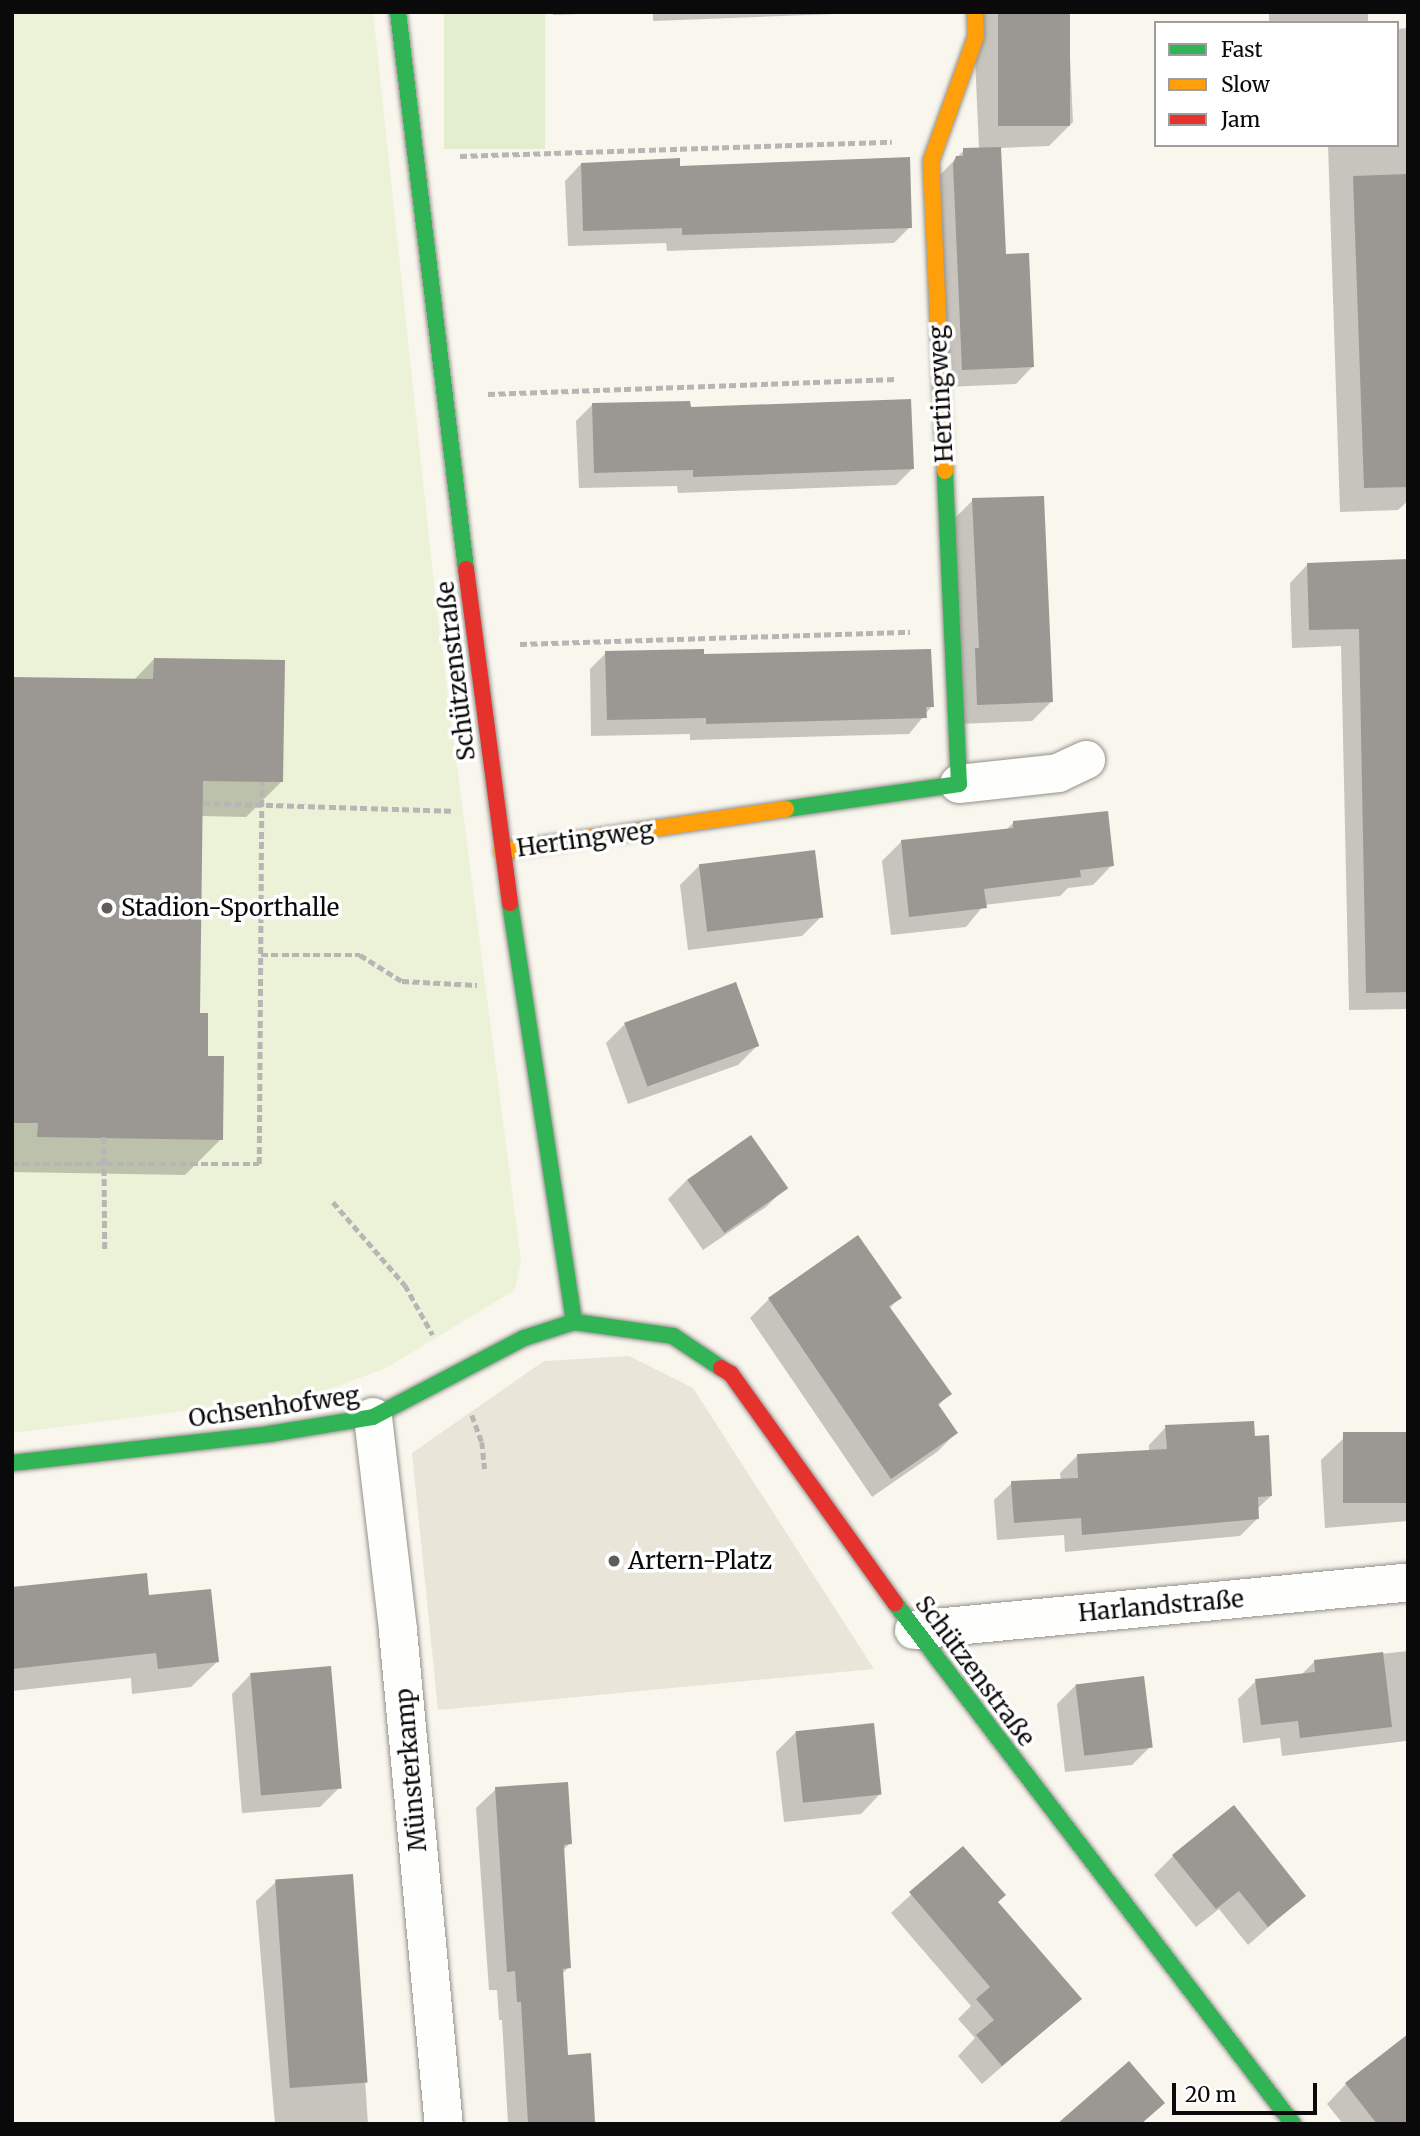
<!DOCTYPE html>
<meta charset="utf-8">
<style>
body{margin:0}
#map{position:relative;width:1420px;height:2136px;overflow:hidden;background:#f9f6ed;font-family:Merriweather,serif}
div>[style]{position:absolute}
.green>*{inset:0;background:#e2eecd;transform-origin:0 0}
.pitch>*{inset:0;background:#ecf2d7}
.plaza>*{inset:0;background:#e9e5d9}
.shadow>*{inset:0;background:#0003;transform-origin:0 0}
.building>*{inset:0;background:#9b9894;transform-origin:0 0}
.path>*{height:4.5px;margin-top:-2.25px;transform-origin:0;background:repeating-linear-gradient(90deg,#b7b6b5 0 7px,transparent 0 10.5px)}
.roads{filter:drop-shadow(0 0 2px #92908c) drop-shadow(0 0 2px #92908c)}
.street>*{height:38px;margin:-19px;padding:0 19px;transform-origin:19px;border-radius:19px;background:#fefefc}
.fast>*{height:16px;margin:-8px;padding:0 8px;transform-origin:8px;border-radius:8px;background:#30b455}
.slow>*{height:16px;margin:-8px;padding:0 8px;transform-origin:8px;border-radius:8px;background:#ff9f0a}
.jam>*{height:16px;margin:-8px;padding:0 8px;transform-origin:8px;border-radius:8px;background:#e5322d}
.dots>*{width:19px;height:19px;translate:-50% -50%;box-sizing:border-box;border:4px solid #fff;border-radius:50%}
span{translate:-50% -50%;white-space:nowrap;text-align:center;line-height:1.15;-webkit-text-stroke:7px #fff;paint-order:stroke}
.street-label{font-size:24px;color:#0a0a0a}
.poi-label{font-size:24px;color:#0a0a0a}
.left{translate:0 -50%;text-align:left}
.frame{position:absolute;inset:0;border:14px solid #0a0a0a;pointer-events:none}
.legend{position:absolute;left:1154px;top:21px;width:245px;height:126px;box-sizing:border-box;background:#fff;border:2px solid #9d9d9d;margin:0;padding:9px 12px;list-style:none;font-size:21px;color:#0a0a0a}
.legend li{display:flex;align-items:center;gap:14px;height:35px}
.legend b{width:35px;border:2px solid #9d9d9d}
.scale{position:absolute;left:1172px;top:2083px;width:145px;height:32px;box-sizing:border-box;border:4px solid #0a0a0a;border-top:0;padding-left:9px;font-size:21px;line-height:24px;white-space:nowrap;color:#0a0a0a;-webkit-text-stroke:5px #fff;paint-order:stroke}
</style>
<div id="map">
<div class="green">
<i style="left:444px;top:12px;width:101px;height:137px"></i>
</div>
<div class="pitch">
<i style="clip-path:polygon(12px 12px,373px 12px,436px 603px,521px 1261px,515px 1290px,386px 1368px,316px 1394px,12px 1433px)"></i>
</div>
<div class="plaza">
<i style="clip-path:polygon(629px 1356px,693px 1388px,874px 1669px,438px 1710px,412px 1453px,544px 1361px)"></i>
</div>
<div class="shadow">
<i style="clip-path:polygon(553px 12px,636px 12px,553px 15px)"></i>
<i style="clip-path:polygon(653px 12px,890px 12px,653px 21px)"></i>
<i style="clip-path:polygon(973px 12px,1068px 12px,1073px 122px,1049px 146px,999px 148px,1004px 256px,1033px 366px,1016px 384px,946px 387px,940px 175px,964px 150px,979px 149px)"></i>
<i style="left:1269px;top:12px;width:99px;height:11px"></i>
<i style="clip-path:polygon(1408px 28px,1408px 501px,1398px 510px,1340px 512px,1328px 145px,1397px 145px,1397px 29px)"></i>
<i style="clip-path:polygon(581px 164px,678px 168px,910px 227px,894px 243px,667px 251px,666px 243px,568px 246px,565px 181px)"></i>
<i style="clip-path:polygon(592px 405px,689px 409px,912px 469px,896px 485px,678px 493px,677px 486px,579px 488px,576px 421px)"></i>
<i style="clip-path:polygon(973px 500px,1052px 701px,1032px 721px,959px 724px,954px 519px)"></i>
<i style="clip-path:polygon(1408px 561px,1408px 1009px,1349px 1010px,1341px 646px,1292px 648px,1290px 583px,1308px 564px)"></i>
<i style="clip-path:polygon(606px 653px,703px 656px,932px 706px,909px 734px,690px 740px,690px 734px,591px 736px,590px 669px)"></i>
<i style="clip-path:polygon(154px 659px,282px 781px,246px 817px,201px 816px,198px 1015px,221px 1139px,185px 1175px,12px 1172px,12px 679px,133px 681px)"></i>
<i style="clip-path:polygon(1013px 823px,1112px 865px,1093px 885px,1068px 888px,1060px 896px,984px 905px,966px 927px,891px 935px,882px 861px,902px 841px,1006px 830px)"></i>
<i style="clip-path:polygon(700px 865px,821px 917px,802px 936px,688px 950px,680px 885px)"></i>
<i style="clip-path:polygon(625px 1024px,757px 1046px,738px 1065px,628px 1104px,606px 1043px)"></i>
<i style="clip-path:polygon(687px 1180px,785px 1188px,766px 1207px,703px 1250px,668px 1199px)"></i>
<i style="clip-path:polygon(900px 1297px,889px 1309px,949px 1394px,938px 1406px,956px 1433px,937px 1452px,872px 1497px,750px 1318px,769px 1299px)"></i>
<i style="clip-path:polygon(1166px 1427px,1253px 1438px,1271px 1496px,1257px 1509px,1258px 1518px,1240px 1536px,1065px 1552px,1064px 1535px,997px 1540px,994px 1500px,1012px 1483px,1061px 1481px,1060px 1473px,1078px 1455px,1149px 1451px,1149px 1445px)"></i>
<i style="clip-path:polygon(1408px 1434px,1408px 1521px,1325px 1528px,1321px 1460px,1344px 1438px)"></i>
<i style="clip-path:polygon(12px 1589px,148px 1597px,217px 1662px,191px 1687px,132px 1694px,131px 1678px,12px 1691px)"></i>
<i style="clip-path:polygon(1408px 1651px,1408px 1758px,1406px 1741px,1282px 1756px,1280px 1738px,1243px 1743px,1238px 1699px,1256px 1681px,1300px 1676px,1315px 1661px)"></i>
<i style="clip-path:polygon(251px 1674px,339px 1788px,320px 1807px,242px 1813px,232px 1694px)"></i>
<i style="clip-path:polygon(1076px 1685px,1151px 1746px,1132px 1765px,1065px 1772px,1057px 1704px)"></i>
<i style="clip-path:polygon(795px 1733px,880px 1794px,861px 1814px,784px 1822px,776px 1752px)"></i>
<i style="clip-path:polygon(496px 1789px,570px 1843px,562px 1851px,569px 1967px,561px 1975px,567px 2057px,593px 2121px,591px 2124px,508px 2124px,502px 2020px,499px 2020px,497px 1990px,489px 1990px,476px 1808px)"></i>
<i style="clip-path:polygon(962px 1848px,996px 1902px,1079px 1999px,982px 2084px,958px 2056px,975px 2038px,958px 2019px,971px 2006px,891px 1913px)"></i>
<i style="clip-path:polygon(1173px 1856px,1304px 1896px,1248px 1945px,1219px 1909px,1196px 1927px,1154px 1875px)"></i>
<i style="clip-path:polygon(351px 1876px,368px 2124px,275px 2124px,256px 1901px,276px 1882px)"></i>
<i style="clip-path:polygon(1346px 2084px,1408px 2124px,1343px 2124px,1327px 2104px)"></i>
</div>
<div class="building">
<i style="left:998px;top:12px;width:72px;height:114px"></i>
<i style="clip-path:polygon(1001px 147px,1006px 254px,1029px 253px,1034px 367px,962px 370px,953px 164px,956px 156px,963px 156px,963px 148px)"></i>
<i style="clip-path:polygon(910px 157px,912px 228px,682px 235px,682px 228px,583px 231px,581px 163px,680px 158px,680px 166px)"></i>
<i style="clip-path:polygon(1408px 174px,1408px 487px,1364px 488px,1353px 176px)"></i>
<i style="clip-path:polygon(911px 399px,914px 469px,693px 477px,693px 470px,594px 473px,592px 403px,690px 401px,691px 407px)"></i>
<i style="clip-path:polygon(1044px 496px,1053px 702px,977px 705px,975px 648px,979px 648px,972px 498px)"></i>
<i style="clip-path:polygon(1408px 559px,1408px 992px,1366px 993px,1359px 629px,1309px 630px,1307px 563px)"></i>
<i style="clip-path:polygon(704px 649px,704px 654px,931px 649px,934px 707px,926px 707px,927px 718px,706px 724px,706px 718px,607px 720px,605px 651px)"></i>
<i style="clip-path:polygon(154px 658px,285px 660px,283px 782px,203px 781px,200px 1013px,208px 1013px,208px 1056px,224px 1056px,223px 1140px,37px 1137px,38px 1123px,12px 1123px,12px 677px,153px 679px)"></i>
<i style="clip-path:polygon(1108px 811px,1114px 866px,1080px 870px,1081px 877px,984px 889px,987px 908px,909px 917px,901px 840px,1013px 828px,1013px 821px)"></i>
<i style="left:815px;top:850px;width:68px;height:117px;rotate:83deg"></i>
<i style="left:736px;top:982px;width:68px;height:119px;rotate:70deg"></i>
<i style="left:751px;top:1135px;width:65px;height:78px;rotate:55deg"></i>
<i style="clip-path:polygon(858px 1235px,902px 1298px,889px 1306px,952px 1394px,938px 1404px,958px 1433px,891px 1479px,768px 1298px)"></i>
<i style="clip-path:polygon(1254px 1421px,1255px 1436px,1269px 1435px,1272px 1496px,1258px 1497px,1259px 1519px,1082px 1535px,1081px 1518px,1014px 1523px,1011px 1481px,1078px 1478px,1077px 1454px,1167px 1449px,1165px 1425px)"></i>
<i style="left:1408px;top:1432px;width:71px;height:65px;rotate:90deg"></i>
<i style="clip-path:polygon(147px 1573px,149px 1595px,211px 1589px,219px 1662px,158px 1669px,156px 1653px,12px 1669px,12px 1587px)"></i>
<i style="clip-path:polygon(1383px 1652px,1392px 1727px,1300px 1738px,1298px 1721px,1261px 1725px,1255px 1679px,1315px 1672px,1314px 1660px)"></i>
<i style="left:331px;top:1666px;width:123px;height:81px;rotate:85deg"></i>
<i style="left:1144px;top:1676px;width:72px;height:69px;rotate:83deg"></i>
<i style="left:874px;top:1723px;width:72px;height:79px;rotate:84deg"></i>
<i style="clip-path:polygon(568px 1782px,572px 1844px,564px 1845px,571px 1968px,563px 1969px,568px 2055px,591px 2053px,595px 2122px,528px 2124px,521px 2002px,517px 2002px,515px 1971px,507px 1972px,495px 1787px)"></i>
<i style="clip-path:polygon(1234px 1805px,1306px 1896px,1268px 1927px,1239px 1891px,1216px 1909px,1172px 1855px)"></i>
<i style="clip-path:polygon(963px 1846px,1006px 1895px,998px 1902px,1082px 1999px,1002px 2066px,976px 2035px,994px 2020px,976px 1999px,990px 1987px,909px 1892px)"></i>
<i style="left:353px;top:1874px;width:209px;height:78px;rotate:86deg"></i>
<i style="clip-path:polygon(1408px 2034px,1408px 2124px,1377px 2124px,1345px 2083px)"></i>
<i style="clip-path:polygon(1129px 2061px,1165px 2103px,1141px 2124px,1057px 2124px)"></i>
</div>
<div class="path">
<i style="left:460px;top:156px;width:432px;rotate:-1.9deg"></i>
<i style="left:488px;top:394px;width:408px;rotate:-2.1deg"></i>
<i style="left:520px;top:644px;width:390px;rotate:-1.8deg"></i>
<i style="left:203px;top:803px;width:248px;rotate:1.8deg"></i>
<i style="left:261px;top:955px;width:99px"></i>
<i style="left:360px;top:955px;width:49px;rotate:31.8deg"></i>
<i style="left:402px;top:981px;width:75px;rotate:3.1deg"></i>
<i style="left:104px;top:1137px;width:115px;rotate:89.5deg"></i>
<i style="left:12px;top:1164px;width:247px"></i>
<i style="left:259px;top:1164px;width:382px;rotate:-89.6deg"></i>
<i style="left:333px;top:1202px;width:110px;rotate:49.1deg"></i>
<i style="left:405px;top:1285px;width:57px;rotate:60.8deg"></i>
<i style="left:472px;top:1415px;width:29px;rotate:70deg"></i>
<i style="left:482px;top:1442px;width:27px;rotate:84deg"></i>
</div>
<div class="roads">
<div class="street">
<i style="left:959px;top:784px;width:100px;rotate:-6.3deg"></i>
<i style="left:1058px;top:773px;width:31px;rotate:-25deg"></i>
<i style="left:373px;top:1417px;width:215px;rotate:83.3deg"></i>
<i style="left:398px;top:1631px;width:495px;rotate:84.7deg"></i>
<i style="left:914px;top:1630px;width:496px;rotate:-5.5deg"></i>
</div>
<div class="fast">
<i style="left:398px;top:12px;width:561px;rotate:83.04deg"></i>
<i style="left:786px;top:809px;width:175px;rotate:-8.2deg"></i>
<i style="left:959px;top:784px;width:313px;rotate:-92.6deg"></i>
<i style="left:510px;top:903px;width:424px;rotate:81.3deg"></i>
<i style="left:12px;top:1463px;width:259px;rotate:-6.4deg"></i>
<i style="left:269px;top:1434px;width:105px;rotate:-9.3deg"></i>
<i style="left:373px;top:1417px;width:170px;rotate:-27.6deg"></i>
<i style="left:524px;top:1338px;width:52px;rotate:-17.7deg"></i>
<i style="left:574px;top:1322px;width:100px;rotate:8deg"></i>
<i style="left:673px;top:1336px;width:58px;rotate:33.7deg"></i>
<i style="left:895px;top:1603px;width:656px;rotate:52.62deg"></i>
</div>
<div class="slow">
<i style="left:945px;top:471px;width:310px;rotate:-92.6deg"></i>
<i style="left:931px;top:161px;width:133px;rotate:-70.2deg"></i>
<i style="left:976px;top:36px;width:24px;rotate:-92deg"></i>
<i style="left:502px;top:851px;width:287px;rotate:-8.4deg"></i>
</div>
<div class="jam">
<i style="left:466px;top:569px;width:337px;rotate:82.5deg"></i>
<i style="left:721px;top:1368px;width:12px;rotate:31deg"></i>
<i style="left:731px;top:1374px;width:282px;rotate:54.4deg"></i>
</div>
</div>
<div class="dots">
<i style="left:107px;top:908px;background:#5e5d59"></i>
<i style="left:614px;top:1561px;background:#5e5d59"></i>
</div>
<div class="street-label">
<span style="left:941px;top:394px;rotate:-93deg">Hertingweg</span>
<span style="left:456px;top:671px;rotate:-97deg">Schützenstraße</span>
<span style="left:585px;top:839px;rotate:-8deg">Hertingweg</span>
<span style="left:274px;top:1407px;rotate:-8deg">Ochsenhofweg</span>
<span style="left:1161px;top:1606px;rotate:-5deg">Harlandstraße</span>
<span style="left:975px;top:1671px;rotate:53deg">Schützenstraße</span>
<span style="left:411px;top:1770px;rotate:-95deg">Münsterkamp</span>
</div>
<div class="poi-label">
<span class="left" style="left:121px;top:908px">Stadion-Sporthalle</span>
<span class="left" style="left:628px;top:1561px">Artern-Platz</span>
</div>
<div class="frame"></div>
<ul class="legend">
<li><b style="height:9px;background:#30b455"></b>Fast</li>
<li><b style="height:9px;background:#ff9f0a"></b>Slow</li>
<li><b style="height:9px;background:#e5322d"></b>Jam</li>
</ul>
<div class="scale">20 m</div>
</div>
